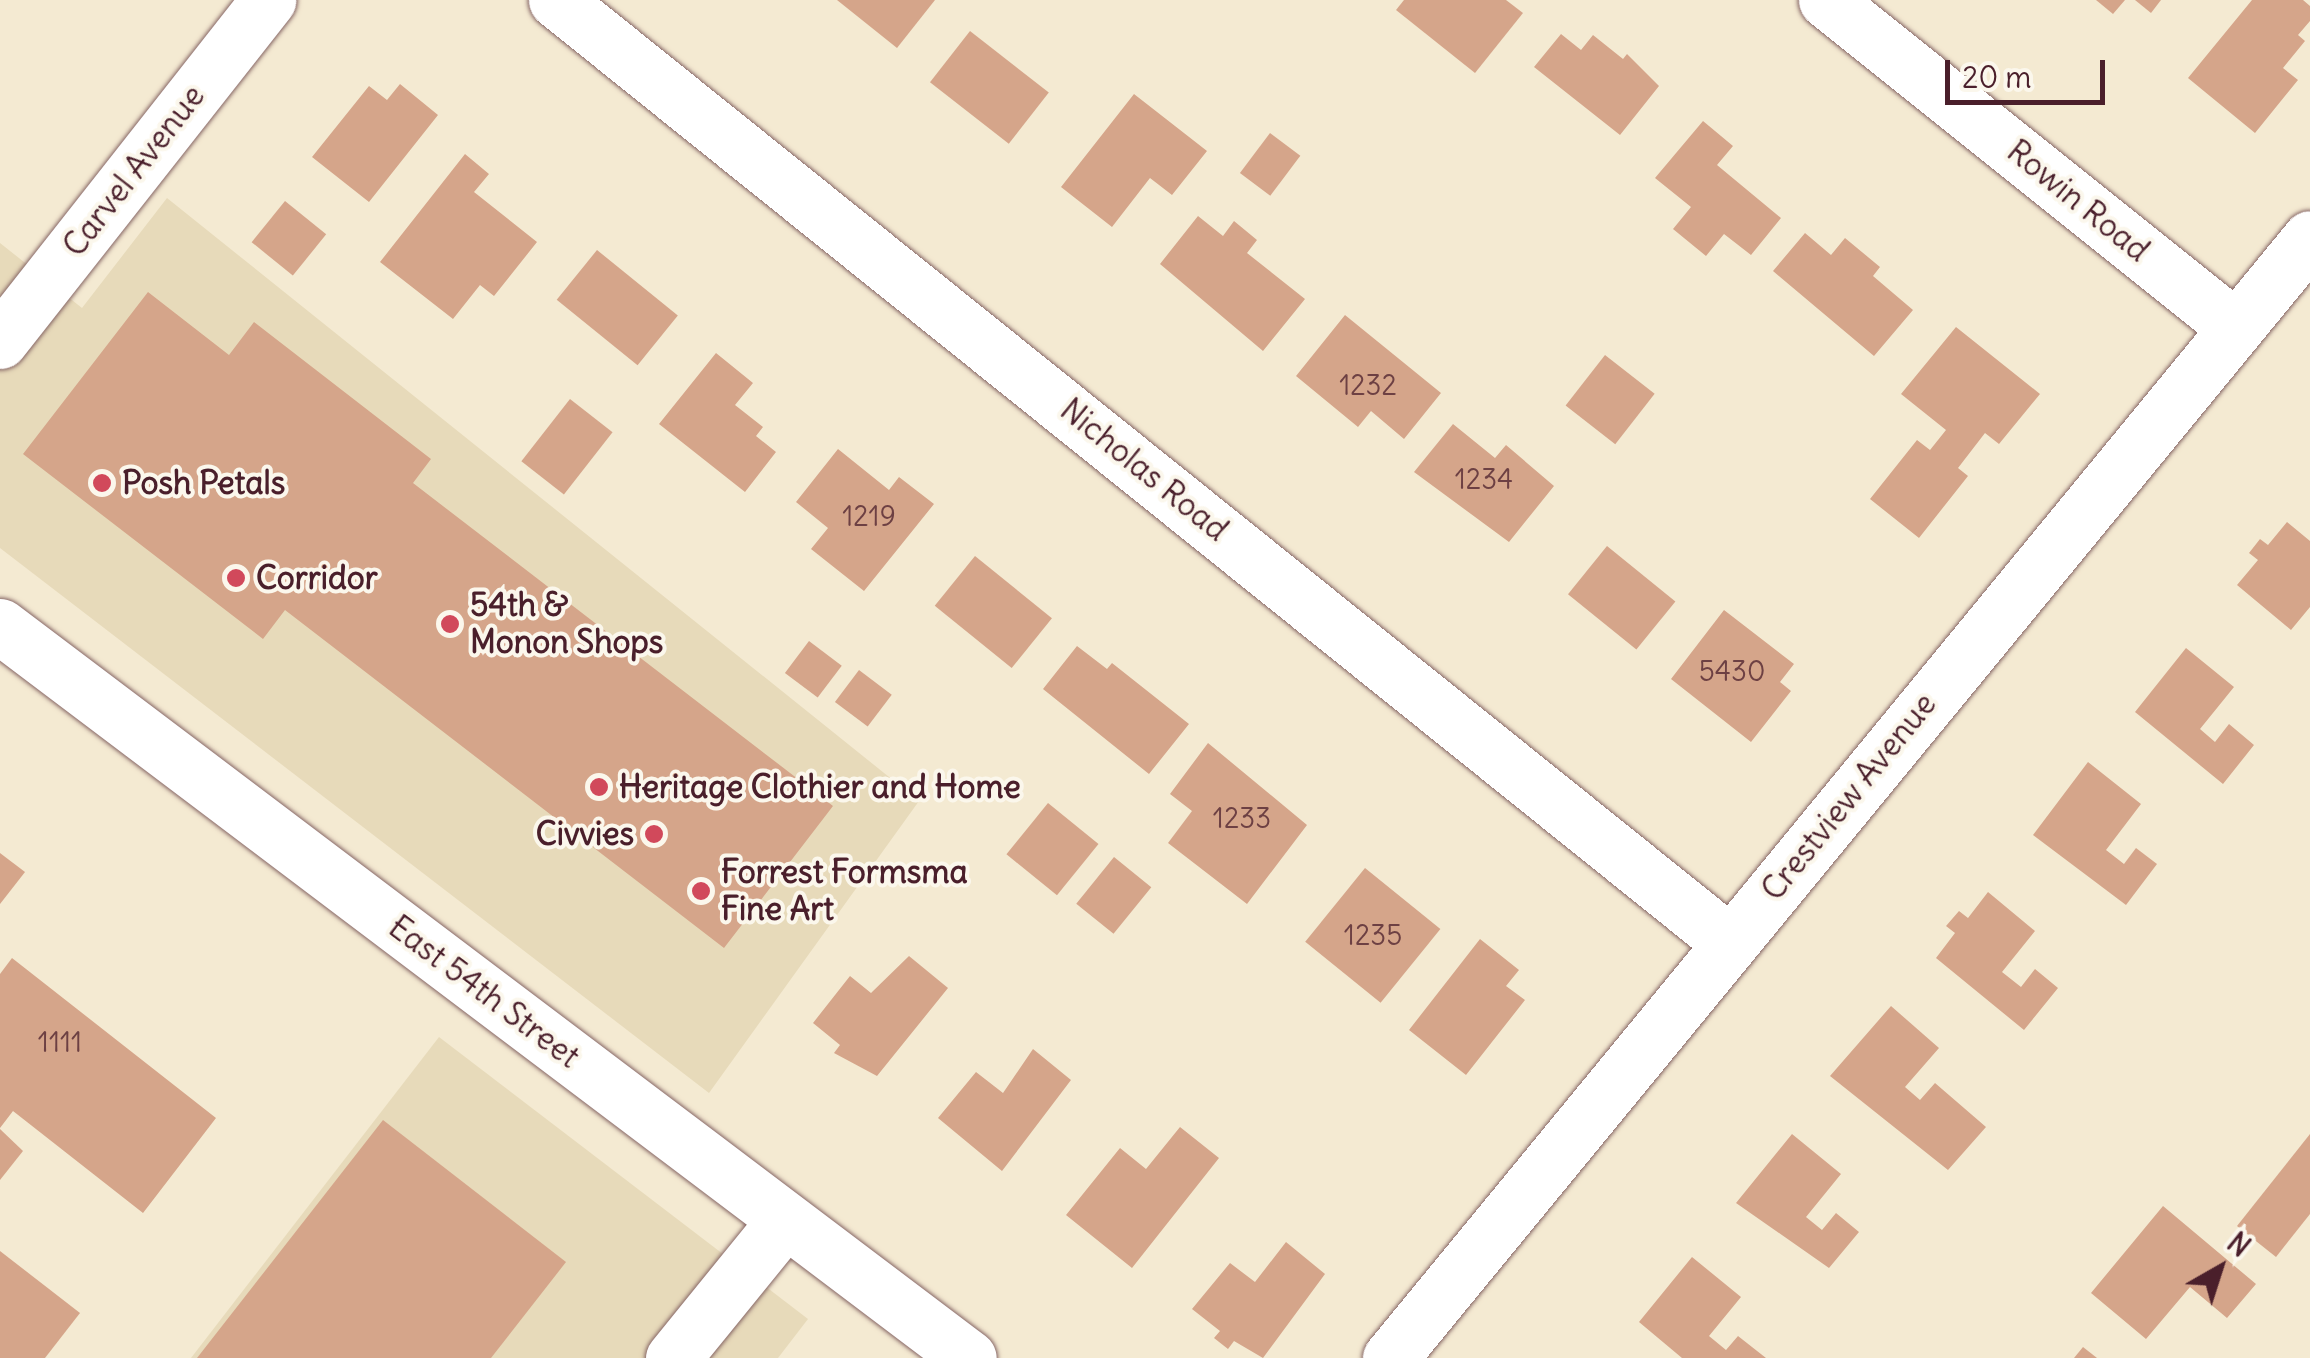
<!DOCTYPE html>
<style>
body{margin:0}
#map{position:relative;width:2310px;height:1358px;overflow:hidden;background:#f4ead2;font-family:Delius,sans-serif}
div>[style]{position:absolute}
.built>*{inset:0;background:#e7daba}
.building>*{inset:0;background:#d5a58a;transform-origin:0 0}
.roads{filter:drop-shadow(0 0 2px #866665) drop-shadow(0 0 2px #866665)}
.minor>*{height:55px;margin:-27.5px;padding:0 27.5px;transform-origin:27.5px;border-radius:27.5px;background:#fff}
.dots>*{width:28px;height:28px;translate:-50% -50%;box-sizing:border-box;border:5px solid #fbf7ec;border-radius:50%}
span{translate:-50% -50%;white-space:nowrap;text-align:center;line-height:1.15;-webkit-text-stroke:8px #fbf7ec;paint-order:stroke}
.number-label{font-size:28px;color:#6d4043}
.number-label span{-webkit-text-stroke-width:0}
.street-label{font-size:32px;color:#4a1f2b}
.poi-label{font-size:32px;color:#4a1f2b;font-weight:700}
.left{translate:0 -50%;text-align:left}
.right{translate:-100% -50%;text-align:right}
.north{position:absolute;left:2170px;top:1218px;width:100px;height:100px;-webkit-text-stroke:8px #fbf7ec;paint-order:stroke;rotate:39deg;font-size:28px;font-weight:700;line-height:40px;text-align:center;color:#4a1f2b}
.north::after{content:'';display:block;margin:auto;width:35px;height:45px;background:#4a1f2b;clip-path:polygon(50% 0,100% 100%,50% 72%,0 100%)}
.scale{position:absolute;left:1945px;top:60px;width:160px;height:45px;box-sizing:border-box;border:5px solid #4a1f2b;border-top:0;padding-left:12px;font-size:30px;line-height:35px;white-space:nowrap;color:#4a1f2b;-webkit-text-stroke:8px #fbf7ec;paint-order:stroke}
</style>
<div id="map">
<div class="built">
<i style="clip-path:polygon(167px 198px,919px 801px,709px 1093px,0 548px,0 243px,82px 308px)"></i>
<i style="clip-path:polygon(439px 1037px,808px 1319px,778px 1358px,191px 1358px)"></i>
</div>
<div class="building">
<i style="clip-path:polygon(837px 0,935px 0,897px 48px)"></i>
<i style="clip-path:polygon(1404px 0,1506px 0,1523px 13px,1475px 73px,1396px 10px)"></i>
<i style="clip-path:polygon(2096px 0,2125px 0,2113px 14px)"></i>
<i style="clip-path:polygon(2135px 0,2161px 0,2151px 13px)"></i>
<i style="clip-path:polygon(2252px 0,2303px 0,2310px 6px,2310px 21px,2298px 35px,2305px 41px,2283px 68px,2298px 80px,2255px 133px,2188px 78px)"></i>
<i style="left:970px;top:31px;width:100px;height:65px;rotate:38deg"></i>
<i style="clip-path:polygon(1561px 34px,1581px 50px,1593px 35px,1623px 59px,1627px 54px,1659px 86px,1620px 135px,1534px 67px)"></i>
<i style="clip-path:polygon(400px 84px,438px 115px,369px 202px,312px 157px,369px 86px,387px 100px)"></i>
<i style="clip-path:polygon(1134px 94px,1207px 151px,1172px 195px,1150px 178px,1112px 227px,1061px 187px)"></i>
<i style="clip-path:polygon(1703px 121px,1733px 146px,1717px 165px,1781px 218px,1751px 255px,1724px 234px,1706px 256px,1673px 229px,1691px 207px,1655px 178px)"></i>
<i style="left:1270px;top:133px;width:38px;height:50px;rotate:37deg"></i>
<i style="clip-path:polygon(465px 154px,489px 174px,474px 192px,537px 242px,494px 296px,480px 285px,453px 319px,380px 262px)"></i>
<i style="left:285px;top:201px;width:53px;height:53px;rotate:39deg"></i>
<i style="clip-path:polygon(1198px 216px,1223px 236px,1234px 221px,1257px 240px,1247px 253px,1305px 299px,1263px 351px,1160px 264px)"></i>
<i style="clip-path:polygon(1805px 233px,1831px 255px,1845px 238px,1880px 267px,1873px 276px,1913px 310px,1874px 356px,1773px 271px)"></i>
<i style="left:597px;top:250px;width:104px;height:64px;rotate:39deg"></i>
<i style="clip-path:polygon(148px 292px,229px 355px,254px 322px,431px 459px,413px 483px,833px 806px,724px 948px,285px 610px,263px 639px,23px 454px)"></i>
<i style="clip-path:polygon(1345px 315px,1441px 393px,1404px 439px,1371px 411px,1358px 427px,1296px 376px)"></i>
<i style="clip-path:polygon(1956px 327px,2040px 394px,1999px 444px,1985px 433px,1958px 468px,1968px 476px,1919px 538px,1870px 499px,1917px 440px,1930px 450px,1946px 430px,1901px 394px)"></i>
<i style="clip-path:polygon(716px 353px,753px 383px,735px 405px,763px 427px,756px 436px,776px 452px,745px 492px,659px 424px)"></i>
<i style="left:1605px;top:355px;width:63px;height:64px;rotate:38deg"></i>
<i style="left:570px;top:399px;width:54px;height:79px;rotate:38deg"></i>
<i style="clip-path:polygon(1453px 424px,1495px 458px,1506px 445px,1554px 486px,1509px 542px,1414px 472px)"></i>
<i style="clip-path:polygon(838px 449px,889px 490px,899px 477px,934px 504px,864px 591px,811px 549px,828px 528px,796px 502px)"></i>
<i style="clip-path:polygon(2287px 522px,2310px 541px,2310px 607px,2291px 630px,2237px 585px,2258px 560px,2249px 553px,2260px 539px,2268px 545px)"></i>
<i style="left:1607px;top:546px;width:88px;height:62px;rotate:39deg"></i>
<i style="left:975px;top:556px;width:99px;height:64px;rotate:39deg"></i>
<i style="clip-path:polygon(1724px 610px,1794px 664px,1780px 682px,1791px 691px,1751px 742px,1671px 679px)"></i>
<i style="left:809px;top:641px;width:41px;height:40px;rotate:37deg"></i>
<i style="clip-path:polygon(1077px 646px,1107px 669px,1112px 663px,1189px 724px,1149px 774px,1043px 689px)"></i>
<i style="clip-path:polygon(2186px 648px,2234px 687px,2200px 729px,2215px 742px,2229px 724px,2254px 745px,2223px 784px,2135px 712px)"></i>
<i style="left:859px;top:670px;width:41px;height:40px;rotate:37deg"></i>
<i style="clip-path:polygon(1208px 743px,1307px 825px,1247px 904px,1168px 843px,1192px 811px,1170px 794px)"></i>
<i style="clip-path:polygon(2088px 762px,2141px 804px,2106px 850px,2124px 864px,2136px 848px,2157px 864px,2126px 905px,2033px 835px)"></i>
<i style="left:1048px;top:803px;width:65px;height:66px;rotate:39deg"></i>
<i style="clip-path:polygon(0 853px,25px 872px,0 904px)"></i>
<i style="left:1114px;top:857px;width:48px;height:60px;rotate:39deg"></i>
<i style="left:1365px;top:868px;width:97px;height:95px;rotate:39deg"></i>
<i style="clip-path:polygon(1988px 892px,2035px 931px,2002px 972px,2021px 987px,2035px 969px,2058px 988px,2024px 1030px,1936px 958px,1955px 933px,1946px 926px,1959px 911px,1968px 918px)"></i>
<i style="clip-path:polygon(1480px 939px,1519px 970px,1506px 986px,1525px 1000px,1466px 1075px,1409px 1030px)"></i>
<i style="clip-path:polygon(909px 956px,948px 988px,877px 1076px,834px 1053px,840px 1045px,813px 1023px,850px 976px,871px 993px)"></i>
<i style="clip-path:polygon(12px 958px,216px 1118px,143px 1213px,13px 1111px,0 1128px,0 974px)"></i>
<i style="clip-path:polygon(1891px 1006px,1939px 1048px,1905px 1087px,1920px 1100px,1935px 1083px,1986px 1127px,1948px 1170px,1830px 1076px)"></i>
<i style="clip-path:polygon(1033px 1049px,1071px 1080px,1002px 1171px,938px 1118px,976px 1072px,1003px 1093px)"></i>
<i style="clip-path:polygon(383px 1120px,566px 1262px,491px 1358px,197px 1358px)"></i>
<i style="clip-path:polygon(1180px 1127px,1219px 1158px,1132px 1268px,1066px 1215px,1120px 1148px,1146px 1169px)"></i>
<i style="clip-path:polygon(0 1129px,23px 1151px,0 1180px)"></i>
<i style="clip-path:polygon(1792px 1134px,1841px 1174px,1806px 1217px,1822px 1230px,1836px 1213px,1859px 1232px,1829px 1268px,1736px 1203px)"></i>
<i style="clip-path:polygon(2310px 1134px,2310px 1214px,2276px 1257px,2237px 1226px)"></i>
<i style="clip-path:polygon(2163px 1206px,2256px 1284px,2227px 1318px,2190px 1287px,2146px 1339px,2091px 1293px)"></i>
<i style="clip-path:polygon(1286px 1242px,1325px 1274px,1263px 1358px,1234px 1341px,1228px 1349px,1214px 1338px,1220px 1331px,1192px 1309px,1230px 1263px,1255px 1282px)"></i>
<i style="clip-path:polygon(0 1251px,80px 1313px,45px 1358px,0 1358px)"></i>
<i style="clip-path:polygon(1692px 1257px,1741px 1297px,1709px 1336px,1726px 1350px,1738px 1336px,1766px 1358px,1682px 1358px,1639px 1322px)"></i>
<i style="clip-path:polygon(2083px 1347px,2097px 1358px,2074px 1358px)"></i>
</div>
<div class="roads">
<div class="minor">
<i style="left:556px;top:0;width:1506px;rotate:38.77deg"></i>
<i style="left:1826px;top:0;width:525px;rotate:38.66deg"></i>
<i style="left:0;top:341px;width:434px;rotate:-51.8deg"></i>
<i style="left:0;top:626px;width:1214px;rotate:37.07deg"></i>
<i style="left:673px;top:1358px;width:178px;rotate:-50.9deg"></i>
<i style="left:1390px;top:1358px;width:1449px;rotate:-50.6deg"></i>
</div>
</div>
<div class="dots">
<i style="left:102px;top:483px;background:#d1495b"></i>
<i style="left:236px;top:578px;background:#d1495b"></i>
<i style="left:450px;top:624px;background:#d1495b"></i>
<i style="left:599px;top:787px;background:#d1495b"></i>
<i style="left:654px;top:834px;background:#d1495b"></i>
<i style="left:701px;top:891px;background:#d1495b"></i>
</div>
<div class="number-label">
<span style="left:1368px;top:385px">1232</span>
<span style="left:1484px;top:479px">1234</span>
<span style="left:869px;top:516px">1219</span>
<span style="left:1732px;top:671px">5430</span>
<span style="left:1242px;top:818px">1233</span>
<span style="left:1373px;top:935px">1235</span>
<span style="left:60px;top:1042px">1111</span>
</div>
<div class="street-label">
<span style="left:134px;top:171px;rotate:-52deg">Carvel Avenue</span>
<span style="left:2078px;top:201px;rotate:39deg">Rowin Road</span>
<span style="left:1144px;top:470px;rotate:39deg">Nicholas Road</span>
<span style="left:1849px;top:797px;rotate:-51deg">Crestview Avenue</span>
<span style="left:484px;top:992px;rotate:37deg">East 54th Street</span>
</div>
<div class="poi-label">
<span class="left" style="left:122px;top:483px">Posh Petals</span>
<span class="left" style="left:256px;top:578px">Corridor</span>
<span class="left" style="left:470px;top:624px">54th &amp;<br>Monon Shops</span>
<span class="left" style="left:619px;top:787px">Heritage Clothier and Home</span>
<span class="right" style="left:634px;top:834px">Civvies</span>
<span class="left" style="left:721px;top:891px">Forrest Formsma<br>Fine Art</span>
</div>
<div class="north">N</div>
<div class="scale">20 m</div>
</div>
